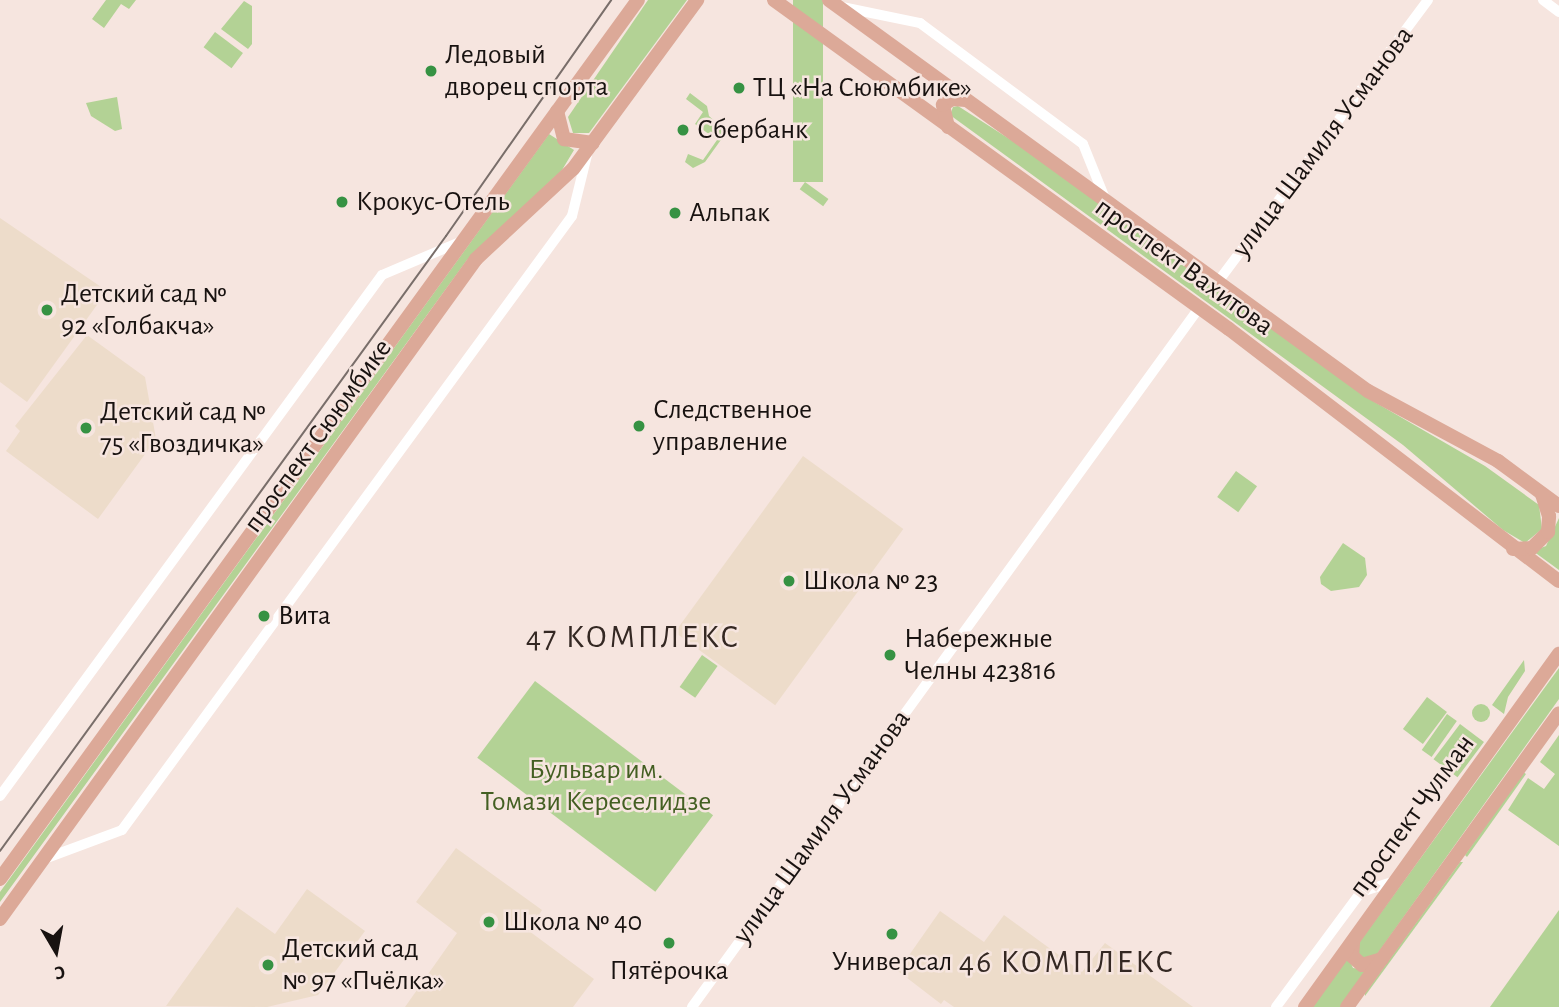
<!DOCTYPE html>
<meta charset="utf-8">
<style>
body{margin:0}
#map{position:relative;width:1559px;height:1007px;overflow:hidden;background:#f6e5df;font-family:"Alegreya Sans",sans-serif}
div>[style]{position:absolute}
.education>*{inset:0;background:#eddcca;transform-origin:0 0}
.green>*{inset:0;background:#b3d295;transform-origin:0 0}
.round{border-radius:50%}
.minor>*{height:10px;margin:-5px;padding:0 5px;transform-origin:5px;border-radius:5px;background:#fff}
.major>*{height:14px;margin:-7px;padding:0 7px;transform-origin:7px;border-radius:7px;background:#dca998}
.tram>*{height:2px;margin:-1px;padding:0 1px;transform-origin:1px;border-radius:1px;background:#796e6a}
.dots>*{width:19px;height:19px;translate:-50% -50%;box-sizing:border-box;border:4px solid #f6e5df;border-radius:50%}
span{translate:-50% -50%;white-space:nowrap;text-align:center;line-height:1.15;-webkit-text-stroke:5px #f6e5df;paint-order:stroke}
.poi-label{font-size:28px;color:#181210}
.left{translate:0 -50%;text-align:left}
.street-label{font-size:28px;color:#181210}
.park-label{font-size:28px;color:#435f22}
.quarter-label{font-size:32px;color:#342823;letter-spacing:2px}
.north{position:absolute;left:21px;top:916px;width:70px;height:70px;-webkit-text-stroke:5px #f6e5df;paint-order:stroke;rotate:170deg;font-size:19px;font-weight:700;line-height:28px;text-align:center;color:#181210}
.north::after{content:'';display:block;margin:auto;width:24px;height:32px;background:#181210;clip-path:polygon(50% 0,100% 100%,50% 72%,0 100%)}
</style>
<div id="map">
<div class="education">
<i style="clip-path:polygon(0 218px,107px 291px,27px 402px,0 382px)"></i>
<i style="clip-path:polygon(87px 335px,145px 377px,156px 439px,98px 519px,6px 451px,20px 431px,15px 426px)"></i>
<i style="left:803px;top:456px;width:124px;height:218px;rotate:36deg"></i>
<i style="clip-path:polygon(456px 848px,542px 910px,529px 931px,594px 979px,573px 1007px,405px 1007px,457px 933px,416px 902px)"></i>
<i style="clip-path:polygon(307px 889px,365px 931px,318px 995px,267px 1007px,166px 1006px,237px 907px,275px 934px)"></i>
<i style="clip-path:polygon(940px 911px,984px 942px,1004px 915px,1082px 972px,1105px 943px,1193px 1007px,954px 1007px,944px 1000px,941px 1004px,898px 971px)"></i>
</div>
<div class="green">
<i style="clip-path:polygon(106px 0,136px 0,129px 9px,121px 4px,104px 28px,92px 19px)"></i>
<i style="clip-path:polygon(648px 0,687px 0,589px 133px,573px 133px,568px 117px)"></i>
<i style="left:793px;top:0;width:30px;height:182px"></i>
<i style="clip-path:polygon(244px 1px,252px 6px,252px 44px,248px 49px,221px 29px)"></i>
<i style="left:215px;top:32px;width:35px;height:19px;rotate:37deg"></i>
<i style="clip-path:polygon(690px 93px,707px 106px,709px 116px,731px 136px,723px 137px,705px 162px,693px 168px,685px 162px,688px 154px,703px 160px,717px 140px,695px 124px,703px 112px,686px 99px)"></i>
<i style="clip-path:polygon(117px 97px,122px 129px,115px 131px,91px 116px,86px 103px)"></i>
<i style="clip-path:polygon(958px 106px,1039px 158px,1366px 397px,1485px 466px,1539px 505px,1542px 529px,1525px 543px,1503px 530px,1403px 445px,950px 115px,953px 107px)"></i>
<i style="clip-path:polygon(549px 134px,574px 150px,562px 170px,467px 260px,0 902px,0 892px)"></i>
<i style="left:805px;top:182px;width:29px;height:9px;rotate:36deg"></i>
<i style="left:1236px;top:471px;width:26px;height:32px;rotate:36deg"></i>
<i style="clip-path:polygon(1559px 518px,1559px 570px,1533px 551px,1546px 546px)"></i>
<i style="clip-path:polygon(1343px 543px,1365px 558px,1367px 575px,1359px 587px,1331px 591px,1321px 584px,1320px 577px)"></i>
<i style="left:702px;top:655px;width:19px;height:39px;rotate:35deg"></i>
<i style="clip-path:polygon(1524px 660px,1525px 671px,1508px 697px,1504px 714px,1492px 705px)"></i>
<i style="clip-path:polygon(1559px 668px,1559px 699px,1373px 960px,1359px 958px,1358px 944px)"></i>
<i style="left:535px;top:681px;width:223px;height:96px;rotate:37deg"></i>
<i style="left:1427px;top:697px;width:25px;height:40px;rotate:37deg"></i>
<i class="round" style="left:1472px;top:704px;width:18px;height:18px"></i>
<i style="left:1447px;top:714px;width:12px;height:44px;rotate:35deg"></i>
<i style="left:1460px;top:724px;width:30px;height:44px;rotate:37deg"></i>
<i style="clip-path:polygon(1559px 735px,1559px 846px,1508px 810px,1528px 778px,1544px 789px,1555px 774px,1540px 762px)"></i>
<i style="clip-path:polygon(1523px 772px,1526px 774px,1467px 857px,1465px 855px)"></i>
<i style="clip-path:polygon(1460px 862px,1463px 862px,1365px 996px,1365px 993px)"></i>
<i style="clip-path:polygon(1559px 910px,1559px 1007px,1490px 1007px)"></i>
<i style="clip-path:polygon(1348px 957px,1353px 968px,1367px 970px,1340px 1007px,1312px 1007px)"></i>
</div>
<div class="minor">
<i style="left:1543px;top:0;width:20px;rotate:37deg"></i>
<i style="left:842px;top:7px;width:80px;rotate:11.6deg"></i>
<i style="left:920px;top:23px;width:203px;rotate:36.6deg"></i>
<i style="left:1083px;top:144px;width:61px;rotate:68deg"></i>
<i style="left:1217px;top:283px;width:353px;rotate:-53.3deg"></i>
<i style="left:0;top:796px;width:646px;rotate:-53.75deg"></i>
<i style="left:382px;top:275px;width:87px;rotate:-23deg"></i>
<i style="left:44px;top:859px;width:83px;rotate:-20.4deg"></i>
<i style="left:122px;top:830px;width:761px;rotate:-53.76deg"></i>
<i style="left:572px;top:216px;width:67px;rotate:-76.2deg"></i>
<i style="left:692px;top:1007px;width:864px;rotate:-54.05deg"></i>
<i style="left:1276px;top:1007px;width:143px;rotate:-53.5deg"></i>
<i style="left:1361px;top:892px;width:35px;rotate:-18deg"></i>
</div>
<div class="major">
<i style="left:774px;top:0;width:561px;rotate:35.87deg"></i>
<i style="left:1229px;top:329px;width:415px;rotate:37.4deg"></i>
<i style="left:829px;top:0;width:666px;rotate:35.96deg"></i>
<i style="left:1368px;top:391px;width:148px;rotate:28.3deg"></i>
<i style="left:1498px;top:461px;width:76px;rotate:36.4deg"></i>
<i style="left:557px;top:111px;width:29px;rotate:76deg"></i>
<i style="left:564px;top:139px;width:29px;rotate:8deg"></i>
<i style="left:948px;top:127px;width:23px;rotate:-103deg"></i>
<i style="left:943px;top:105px;width:11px;rotate:-34deg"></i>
<i style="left:952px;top:99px;width:14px;rotate:4deg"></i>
<i style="left:1513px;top:549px;width:19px;rotate:-3deg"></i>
<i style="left:1532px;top:548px;width:23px;rotate:-45deg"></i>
<i style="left:1548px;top:532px;width:16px;rotate:-86deg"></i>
<i style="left:1549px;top:516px;width:23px;rotate:-108deg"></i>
<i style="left:0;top:879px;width:1086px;rotate:-54.03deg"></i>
<i style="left:0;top:919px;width:814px;rotate:-54.2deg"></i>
<i style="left:476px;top:259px;width:132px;rotate:-42.9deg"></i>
<i style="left:573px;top:169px;width:210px;rotate:-53.7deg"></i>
<i style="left:1353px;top:943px;width:13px;rotate:94deg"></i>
<i style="left:1352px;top:956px;width:13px;rotate:42deg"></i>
<i style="left:1362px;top:965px;width:21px;rotate:-17deg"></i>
<i style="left:1305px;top:1007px;width:435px;rotate:-54.3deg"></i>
<i style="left:1347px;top:1007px;width:362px;rotate:-54.2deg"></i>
</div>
<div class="tram">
<i style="left:0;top:851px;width:760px;rotate:-54.05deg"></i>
<i style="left:446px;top:236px;width:288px;rotate:-55deg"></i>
</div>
<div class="dots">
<i style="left:431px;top:71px;background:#369243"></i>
<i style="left:739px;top:88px;background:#369243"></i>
<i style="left:683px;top:130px;background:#369243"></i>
<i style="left:342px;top:202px;background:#369243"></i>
<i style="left:675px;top:213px;background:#369243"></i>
<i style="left:47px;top:310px;background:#369243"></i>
<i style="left:639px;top:426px;background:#369243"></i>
<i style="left:86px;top:428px;background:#369243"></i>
<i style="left:789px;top:581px;background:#369243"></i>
<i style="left:264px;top:616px;background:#369243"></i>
<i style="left:890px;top:655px;background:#369243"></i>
<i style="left:489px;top:922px;background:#369243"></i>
<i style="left:892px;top:934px;background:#369243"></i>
<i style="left:669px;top:943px;background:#369243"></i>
<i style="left:268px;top:965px;background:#369243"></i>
</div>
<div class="poi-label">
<span class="left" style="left:445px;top:71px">Ледовый<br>дворец спорта</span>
<span class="left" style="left:753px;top:88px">ТЦ «На Сююмбике»</span>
<span class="left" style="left:697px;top:130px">Сбербанк</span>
<span class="left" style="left:356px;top:202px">Крокус-Отель</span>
<span class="left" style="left:689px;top:213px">Альпак</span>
<span class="left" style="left:61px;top:310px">Детский сад №<br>92 «Голбакча»</span>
<span class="left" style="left:653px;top:426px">Следственное<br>управление</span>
<span class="left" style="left:100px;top:428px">Детский сад №<br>75 «Гвоздичка»</span>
<span class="left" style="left:803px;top:581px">Школа № 23</span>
<span class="left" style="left:278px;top:616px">Вита</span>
<span class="left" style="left:904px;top:655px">Набережные<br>Челны 423816</span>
<span class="left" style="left:503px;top:922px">Школа № 40</span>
<span class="left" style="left:282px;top:965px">Детский сад<br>№ 97 «Пчёлка»</span>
<span style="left:892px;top:962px">Универсал</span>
<span style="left:669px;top:971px">Пятёрочка</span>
</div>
<div class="street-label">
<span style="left:1323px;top:142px;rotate:-53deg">улица Шамиля Усманова</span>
<span style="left:1184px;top:267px;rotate:36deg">проспект Вахитова</span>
<span style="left:318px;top:436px;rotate:-54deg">проспект Сююмбике</span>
<span style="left:1412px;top:816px;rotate:-54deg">проспект Чулман</span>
<span style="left:822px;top:827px;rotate:-54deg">улица Шамиля Усманова</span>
</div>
<div class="park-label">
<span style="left:596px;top:786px">Бульвар им.<br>Томази Кереселидзе</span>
</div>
<div class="quarter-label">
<span style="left:633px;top:637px">47 КОМПЛЕКС</span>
<span style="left:1067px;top:962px">46 КОМПЛЕКС</span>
</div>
<div class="north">С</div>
</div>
